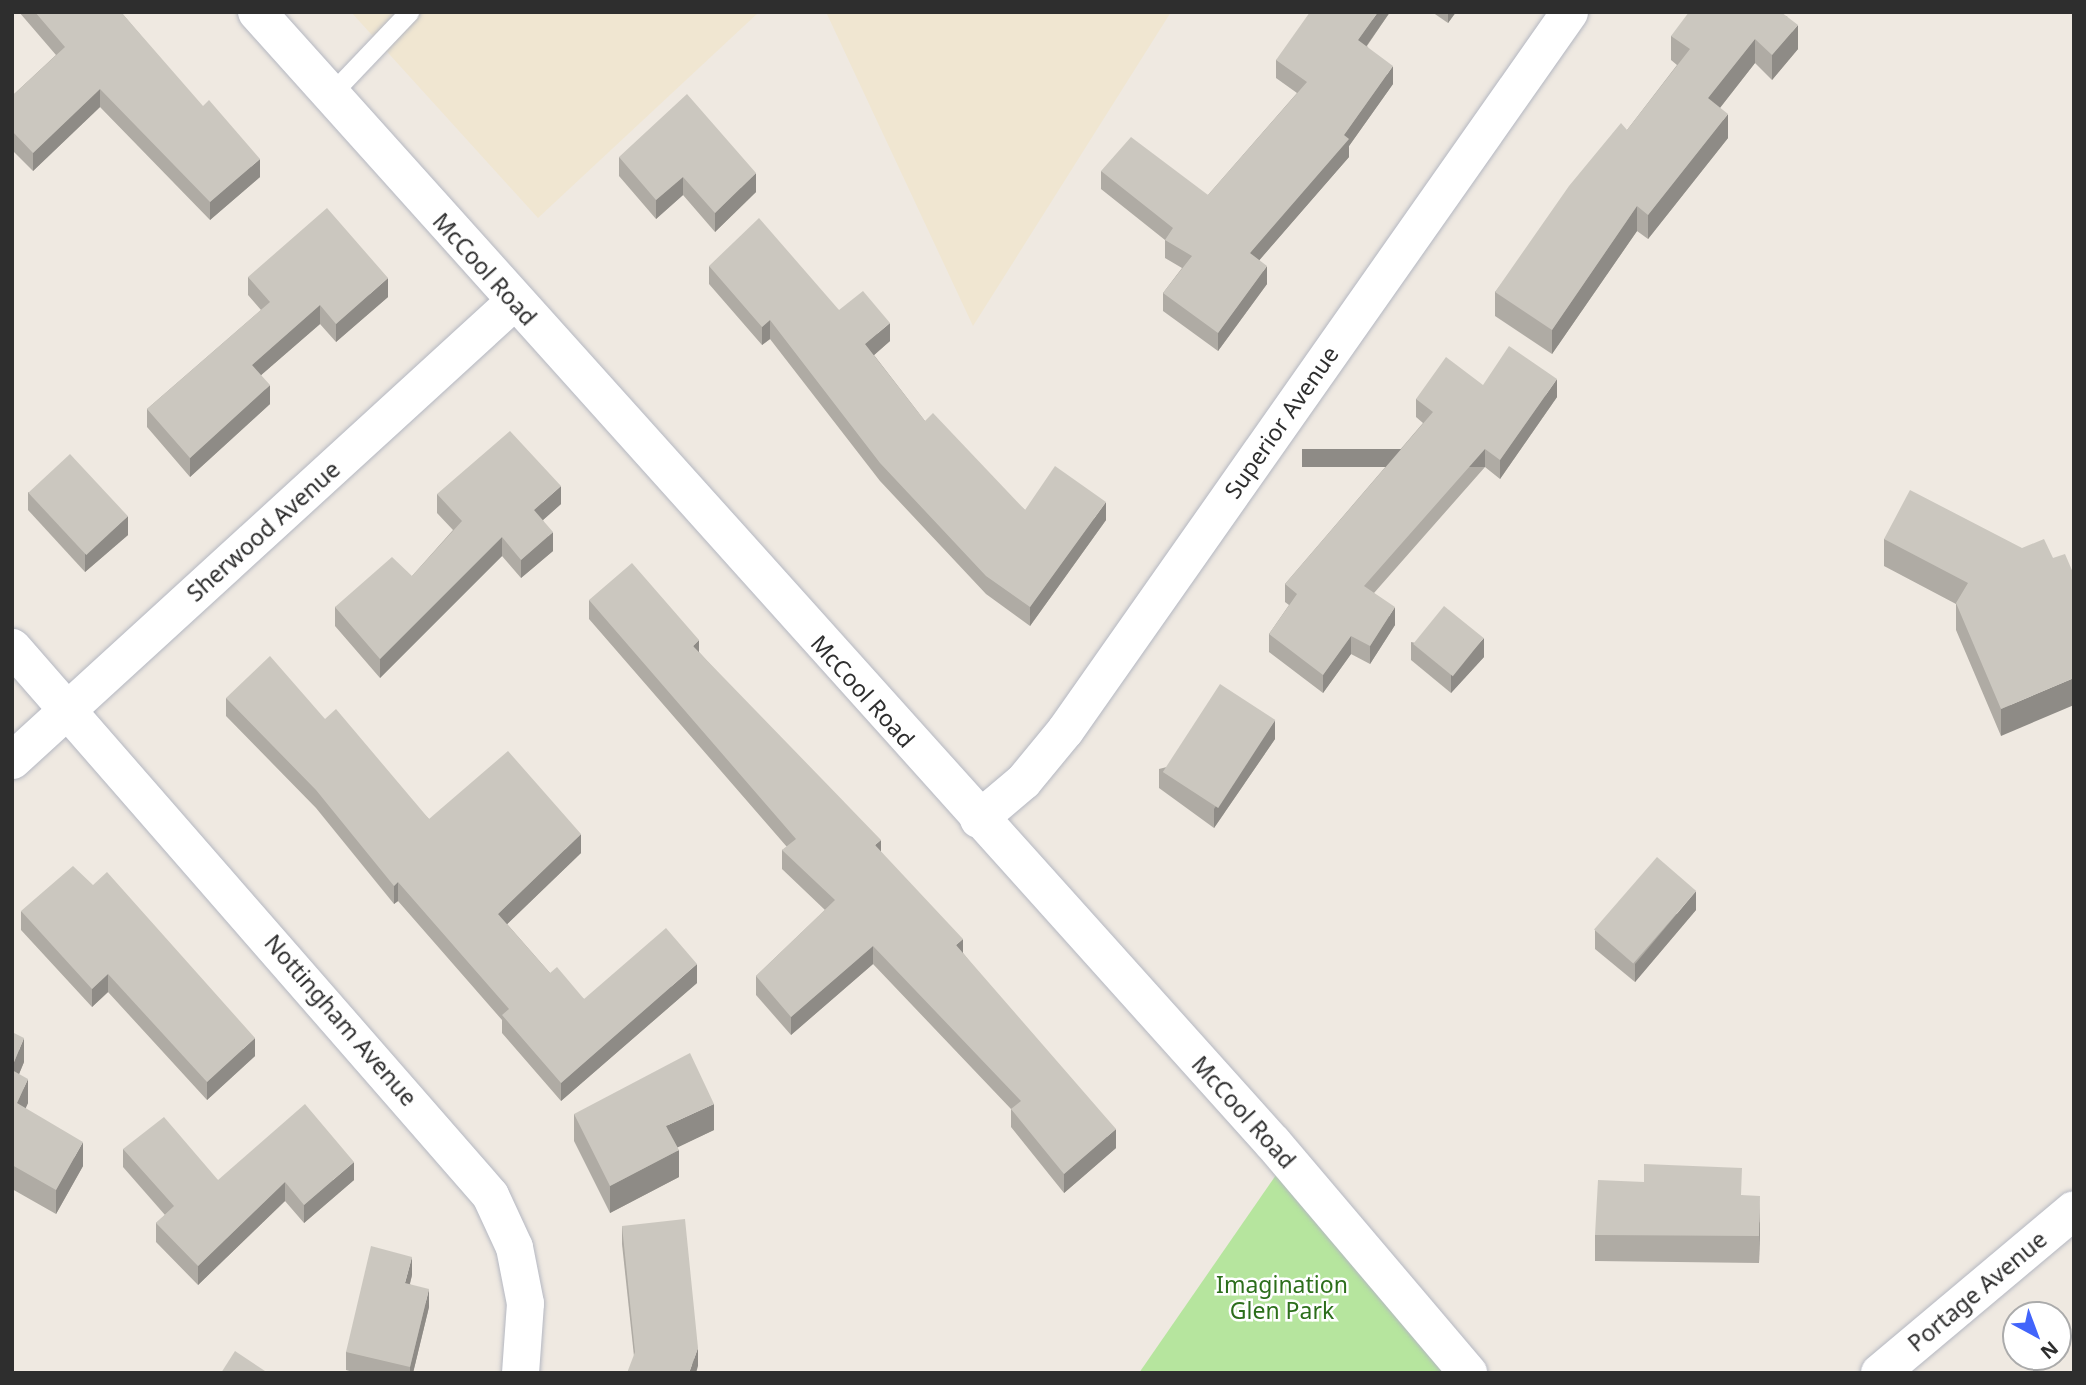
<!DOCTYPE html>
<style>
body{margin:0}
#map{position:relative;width:2086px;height:1385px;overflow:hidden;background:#efe9e1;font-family:"Noto Sans",sans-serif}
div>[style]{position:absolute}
.education>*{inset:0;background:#f0e6d1}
.green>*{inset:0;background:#b6e59e}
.roads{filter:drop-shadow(0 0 2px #b4b7c1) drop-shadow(0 0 2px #b4b7c1)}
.service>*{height:19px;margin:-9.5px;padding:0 9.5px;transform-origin:9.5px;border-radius:9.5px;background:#fff}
.minor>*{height:37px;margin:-18.5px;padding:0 18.5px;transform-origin:18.5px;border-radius:18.5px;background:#fff}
.tertiary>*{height:38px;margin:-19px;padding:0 19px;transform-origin:19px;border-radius:19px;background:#fff}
.wall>*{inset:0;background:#afaba4}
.shaded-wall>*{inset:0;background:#8e8b86;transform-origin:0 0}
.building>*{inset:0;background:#cbc7bf;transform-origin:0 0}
span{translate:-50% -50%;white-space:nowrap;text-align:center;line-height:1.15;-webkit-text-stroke:5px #fff;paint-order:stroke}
.street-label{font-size:23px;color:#2e2e2e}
.park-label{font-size:23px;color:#2c6e1b}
.frame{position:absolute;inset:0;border:14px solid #2e2e2e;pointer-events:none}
.north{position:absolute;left:2002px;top:1301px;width:70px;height:70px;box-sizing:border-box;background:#fff;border:2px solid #ababab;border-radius:50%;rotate:139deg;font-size:19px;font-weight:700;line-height:28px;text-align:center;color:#2e2e2e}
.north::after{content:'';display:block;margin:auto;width:24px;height:32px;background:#4264fb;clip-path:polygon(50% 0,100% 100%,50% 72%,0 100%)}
</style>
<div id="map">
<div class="education">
<i style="clip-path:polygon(351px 12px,759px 12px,538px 218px)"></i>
<i style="clip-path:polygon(826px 12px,1171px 12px,973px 326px)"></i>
</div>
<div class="green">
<i style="clip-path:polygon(1276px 1175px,1447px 1373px,1139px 1373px)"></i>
</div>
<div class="roads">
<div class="service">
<i style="left:330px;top:95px;width:115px;rotate:-46.4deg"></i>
</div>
<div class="minor">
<i style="left:12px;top:647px;width:727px;rotate:48.9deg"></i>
<i style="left:490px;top:1195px;width:57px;rotate:65.2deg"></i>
<i style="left:514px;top:1247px;width:57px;rotate:78.9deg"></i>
<i style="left:525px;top:1303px;width:70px;rotate:94.1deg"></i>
<i style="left:12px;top:760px;width:680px;rotate:-42.44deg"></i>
<i style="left:978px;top:819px;width:59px;rotate:-40.2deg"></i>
<i style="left:1023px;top:781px;width:66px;rotate:-50.5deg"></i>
<i style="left:1065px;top:730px;width:877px;rotate:-54.93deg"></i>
</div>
<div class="tertiary">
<i style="left:257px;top:12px;width:1520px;rotate:48.07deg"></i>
<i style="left:1273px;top:1143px;width:302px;rotate:49.7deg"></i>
<i style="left:1880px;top:1373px;width:253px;rotate:-40deg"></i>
</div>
</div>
<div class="wall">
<i style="clip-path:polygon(19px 12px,121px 12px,260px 177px,210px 220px,100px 107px,33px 171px,12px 150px,12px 96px,56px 55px)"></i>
<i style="clip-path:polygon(1390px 12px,1367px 46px,1393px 84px,1349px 146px,1349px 157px,1259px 260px,1267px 284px,1218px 351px,1163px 311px,1163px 293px,1182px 268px,1165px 258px,1165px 240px,1101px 189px,1101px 171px,1208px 195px,1297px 93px,1276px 78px,1276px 60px)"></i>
<i style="clip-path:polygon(1432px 12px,1456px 12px,1448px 23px)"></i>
<i style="clip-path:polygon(1787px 16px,1798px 49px,1772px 80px,1755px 63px,1720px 108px,1728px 138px,1648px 239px,1637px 231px,1552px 354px,1495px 316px,1495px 292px,1627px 130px,1677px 65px,1671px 60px,1671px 36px)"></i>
<i style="clip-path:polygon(619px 157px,756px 192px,715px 232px,683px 195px,656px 219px,619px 176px)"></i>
<i style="clip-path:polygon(709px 266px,839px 310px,890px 341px,874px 355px,925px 421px,1025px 510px,1106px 520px,1030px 626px,986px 594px,880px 481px,770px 339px,762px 345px,709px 284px)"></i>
<i style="clip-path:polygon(248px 277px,388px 297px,336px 342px,320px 324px,261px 375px,270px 404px,190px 477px,147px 427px,147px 409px,261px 310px,248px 295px)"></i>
<i style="clip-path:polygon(1483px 385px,1557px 397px,1500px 479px,1485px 467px,1374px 593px,1395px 625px,1370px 664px,1351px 654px,1323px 693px,1269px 652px,1269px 634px,1289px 605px,1285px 602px,1285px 584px,1423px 423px,1416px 417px,1416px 399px)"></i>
<i style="clip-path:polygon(28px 492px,128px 535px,85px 572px,28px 510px)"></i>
<i style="clip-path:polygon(437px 494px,561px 504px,543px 520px,553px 551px,521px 578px,502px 556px,380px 678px,335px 626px,335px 607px,412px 576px,453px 530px,437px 513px)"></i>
<i style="clip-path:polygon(1884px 539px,2022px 548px,2053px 558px,2001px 736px,1956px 630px,1956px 604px,1884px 566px)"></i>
<i style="clip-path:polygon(589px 600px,699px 652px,881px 852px,963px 953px,1116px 1148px,1064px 1193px,1011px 1127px,1011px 1109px,873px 964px,791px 1035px,756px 995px,756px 976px,825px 910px,782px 869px,782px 850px,787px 847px,589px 619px)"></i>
<i style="clip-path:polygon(1411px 642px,1484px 657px,1451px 693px,1411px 660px)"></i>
<i style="clip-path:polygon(226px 698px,325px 719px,429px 819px,581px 853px,507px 924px,550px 973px,584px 999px,697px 983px,561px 1101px,502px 1033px,502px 1020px,398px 901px,394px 904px,316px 808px,226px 716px)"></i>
<i style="clip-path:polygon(1275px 739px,1214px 828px,1159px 788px,1159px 769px)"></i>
<i style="clip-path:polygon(1696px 910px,1635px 982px,1595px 949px,1595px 930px)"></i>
<i style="clip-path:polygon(21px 911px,255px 1056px,207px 1100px,108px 992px,92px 1007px,21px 930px)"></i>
<i style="clip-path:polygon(12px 1032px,24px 1062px,19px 1074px,28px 1103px,25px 1108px,83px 1166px,56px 1214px,12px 1189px)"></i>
<i style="clip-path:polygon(574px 1114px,714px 1130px,677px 1147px,679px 1177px,610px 1213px,574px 1141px)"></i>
<i style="clip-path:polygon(123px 1149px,218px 1180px,354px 1180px,304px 1223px,285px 1201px,198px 1285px,156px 1242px,156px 1223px,165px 1215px,123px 1167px)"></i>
<i style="clip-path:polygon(1742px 1195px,1760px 1223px,1759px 1263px,1595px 1261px,1595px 1235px)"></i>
<i style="clip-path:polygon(622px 1226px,698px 1366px,634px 1356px,622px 1244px)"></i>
<i style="clip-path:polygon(412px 1275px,410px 1284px,429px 1307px,413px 1373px,357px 1373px,346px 1370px,346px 1352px)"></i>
</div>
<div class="shaded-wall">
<i style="clip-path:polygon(1378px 12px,1390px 12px,1358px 58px,1358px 40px)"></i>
<i style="clip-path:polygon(1448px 12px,1456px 12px,1448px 23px)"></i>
<i style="clip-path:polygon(1798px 25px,1798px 49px,1772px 80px,1772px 55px)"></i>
<i style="clip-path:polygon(1755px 39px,1755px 63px,1708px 123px,1708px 98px)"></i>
<i style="clip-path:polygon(1393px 66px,1393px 84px,1349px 146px,1349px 157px,1250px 271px,1250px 253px,1344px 135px)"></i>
<i style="clip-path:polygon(100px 89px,100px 107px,33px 171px,33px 153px)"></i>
<i style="clip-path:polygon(1728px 114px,1728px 138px,1648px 239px,1648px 215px)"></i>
<i style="clip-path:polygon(260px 159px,260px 177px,210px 220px,210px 202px)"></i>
<i style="clip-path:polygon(756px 173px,756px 192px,715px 232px,715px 213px)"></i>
<i style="clip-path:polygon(683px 177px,683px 195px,656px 219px,656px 200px)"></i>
<i style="clip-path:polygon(1637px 206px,1637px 231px,1552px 354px,1552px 330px)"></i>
<i style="clip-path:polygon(1267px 266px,1267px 284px,1218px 351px,1218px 333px)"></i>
<i style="clip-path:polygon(388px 278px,388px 297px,336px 342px,336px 324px)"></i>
<i style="clip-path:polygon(320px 305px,320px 324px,252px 383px,252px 365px)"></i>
<i style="clip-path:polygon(770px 320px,770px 339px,762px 345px,762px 327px)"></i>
<i style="clip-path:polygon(890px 323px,890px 341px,865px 363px,865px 344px)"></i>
<i style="clip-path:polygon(1557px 379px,1557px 397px,1500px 479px,1500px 460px)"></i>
<i style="clip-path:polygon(270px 385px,270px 404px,190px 477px,190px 458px)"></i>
<i style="left:1485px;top:449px;width:18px;height:183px;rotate:90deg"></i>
<i style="clip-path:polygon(561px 486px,561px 504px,534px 528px,534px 510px)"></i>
<i style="clip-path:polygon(1106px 502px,1106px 520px,1030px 626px,1030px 607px)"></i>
<i style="clip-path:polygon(128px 516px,128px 535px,85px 572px,85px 554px)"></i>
<i style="clip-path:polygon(553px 532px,553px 551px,521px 578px,521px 560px)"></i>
<i style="clip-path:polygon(502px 537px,502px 556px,380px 678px,380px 659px)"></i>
<i style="clip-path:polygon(1395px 607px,1395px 625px,1370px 664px,1370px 646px)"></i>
<i style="clip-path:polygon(1351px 636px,1351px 654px,1323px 693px,1323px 675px)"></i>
<i style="clip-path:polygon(1484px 638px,1484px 657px,1451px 693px,1451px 674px)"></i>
<i style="clip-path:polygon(699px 640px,699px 659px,693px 646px)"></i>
<i style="clip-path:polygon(2074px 678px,2074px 705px,2001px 736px,2001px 709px)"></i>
<i style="clip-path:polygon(1275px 720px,1275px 739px,1214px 828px,1214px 809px)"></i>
<i style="clip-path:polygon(581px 834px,581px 853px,498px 933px,498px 914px)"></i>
<i style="clip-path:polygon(881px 840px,881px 858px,875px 845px)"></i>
<i style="clip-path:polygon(398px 882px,398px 901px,394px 904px,394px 886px)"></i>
<i style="clip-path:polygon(1696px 891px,1696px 910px,1635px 982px,1635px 964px)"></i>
<i style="clip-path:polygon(963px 939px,963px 958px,956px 945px)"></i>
<i style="clip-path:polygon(873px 946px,873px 964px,791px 1035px,791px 1017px)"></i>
<i style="clip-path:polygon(697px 964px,697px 983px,561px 1101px,561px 1083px)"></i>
<i style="clip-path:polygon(108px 974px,108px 992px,92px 1007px,92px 989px)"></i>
<i style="clip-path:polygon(24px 1038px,24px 1062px,12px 1091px,12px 1067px)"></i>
<i style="clip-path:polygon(255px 1038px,255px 1056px,207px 1100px,207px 1082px)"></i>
<i style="clip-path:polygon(28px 1079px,28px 1103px,17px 1128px,17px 1103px)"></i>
<i style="clip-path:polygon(714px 1104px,714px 1130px,666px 1153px,666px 1126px)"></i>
<i style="clip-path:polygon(1116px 1129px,1116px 1148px,1064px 1193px,1064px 1174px)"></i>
<i style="clip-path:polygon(83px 1142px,83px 1166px,56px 1214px,56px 1190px)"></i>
<i style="clip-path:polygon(679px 1150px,679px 1177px,610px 1213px,610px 1186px)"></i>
<i style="clip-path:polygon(354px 1162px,354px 1180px,304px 1223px,304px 1205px)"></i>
<i style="clip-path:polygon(285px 1182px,285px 1201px,198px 1285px,198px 1266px)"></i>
<i style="clip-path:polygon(1760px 1196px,1760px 1223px,1759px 1263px,1759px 1236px)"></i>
<i style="clip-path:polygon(412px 1257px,412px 1275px,405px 1302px,405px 1283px)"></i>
<i style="clip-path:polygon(429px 1289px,429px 1307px,413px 1373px,410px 1373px,410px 1367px)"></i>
<i style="clip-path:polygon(698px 1348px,698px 1366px,696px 1373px,689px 1373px)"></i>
</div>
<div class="building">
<i style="clip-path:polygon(35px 12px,121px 12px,203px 106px,209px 100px,260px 159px,210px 202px,100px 89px,33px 153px,12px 131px,12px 96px,65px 47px)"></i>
<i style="clip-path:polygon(1310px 12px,1378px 12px,1358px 40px,1393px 66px,1344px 135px,1349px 139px,1250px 253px,1267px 266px,1218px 333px,1163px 293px,1192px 256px,1165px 240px,1173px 228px,1101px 171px,1131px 137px,1208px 195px,1307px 82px,1276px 60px)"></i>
<i style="clip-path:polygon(1689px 12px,1781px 12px,1798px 25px,1772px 55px,1755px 39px,1708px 98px,1728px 114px,1648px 215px,1637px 206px,1552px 330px,1495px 292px,1569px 186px,1621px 123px,1627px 130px,1690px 49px,1671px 36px)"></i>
<i style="clip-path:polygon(687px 94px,756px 173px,715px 213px,683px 177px,656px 200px,619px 157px)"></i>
<i style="clip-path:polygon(327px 208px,388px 278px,336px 324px,320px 305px,252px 365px,270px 385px,190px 458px,147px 409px,270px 302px,248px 277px)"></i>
<i style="clip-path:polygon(759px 218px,839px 310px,863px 291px,890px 323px,865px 344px,925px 421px,933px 413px,1025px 510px,1055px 466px,1106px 502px,1030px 607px,986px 576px,880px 463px,770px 320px,762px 327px,709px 266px)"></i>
<i style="clip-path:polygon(1509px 346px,1557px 379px,1500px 460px,1485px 449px,1364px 586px,1395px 607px,1370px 646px,1351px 636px,1323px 675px,1269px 634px,1297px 594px,1285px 584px,1433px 412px,1416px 399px,1446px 357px,1483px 385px)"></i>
<i style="clip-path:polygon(510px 431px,561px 486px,534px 510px,553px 532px,521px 560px,502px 537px,380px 659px,335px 607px,392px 557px,412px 576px,462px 521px,437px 494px)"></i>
<i style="left:70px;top:454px;width:85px;height:57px;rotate:47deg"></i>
<i style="clip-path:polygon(1910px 490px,2022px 548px,2044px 539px,2053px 558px,2065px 554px,2074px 575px,2074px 678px,2001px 709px,1956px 603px,1968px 583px,1884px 539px)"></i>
<i style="clip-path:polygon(632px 563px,699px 640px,693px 646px,881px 840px,875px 845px,963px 939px,956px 945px,1116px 1129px,1064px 1174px,1011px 1109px,1021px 1101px,873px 946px,791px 1017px,756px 976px,835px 900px,782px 850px,796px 839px,589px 600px)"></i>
<i style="left:1444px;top:606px;width:51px;height:49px;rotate:39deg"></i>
<i style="clip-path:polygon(270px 656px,325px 719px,336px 709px,429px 819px,508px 751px,581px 834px,498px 914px,550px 973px,557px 967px,584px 999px,666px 928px,697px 964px,561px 1083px,502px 1015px,509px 1009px,398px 882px,394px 886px,316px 790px,226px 698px)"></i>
<i style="left:1220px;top:684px;width:66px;height:105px;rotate:33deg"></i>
<i style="left:1657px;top:857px;width:52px;height:96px;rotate:41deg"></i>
<i style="clip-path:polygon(73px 866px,93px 885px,107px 872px,255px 1038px,207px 1082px,108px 974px,92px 989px,21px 911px)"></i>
<i style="clip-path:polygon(12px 1032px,24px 1038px,12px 1067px)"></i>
<i style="clip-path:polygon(690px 1053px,714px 1104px,666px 1126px,679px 1150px,610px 1186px,574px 1114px)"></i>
<i style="clip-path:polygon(12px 1070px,28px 1079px,17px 1103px,83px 1142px,56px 1190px,12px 1165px)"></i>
<i style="clip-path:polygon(305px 1104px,354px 1162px,304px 1205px,285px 1182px,198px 1266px,156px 1223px,174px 1206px,123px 1149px,164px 1117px,218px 1180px)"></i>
<i style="clip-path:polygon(1644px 1164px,1742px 1168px,1741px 1195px,1760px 1196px,1759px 1236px,1595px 1235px,1598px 1180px,1644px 1182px)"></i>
<i style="clip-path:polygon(685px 1219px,698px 1348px,689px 1373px,627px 1373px,635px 1352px,622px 1226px)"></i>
<i style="clip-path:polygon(371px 1246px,412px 1257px,405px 1283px,429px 1289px,410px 1367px,346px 1352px)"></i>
<i style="clip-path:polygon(235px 1351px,268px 1373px,221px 1373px)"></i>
</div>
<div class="street-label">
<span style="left:485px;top:269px;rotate:48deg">McCool Road</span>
<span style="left:1281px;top:422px;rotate:-55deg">Superior Avenue</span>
<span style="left:263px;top:531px;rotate:-42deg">Sherwood Avenue</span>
<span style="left:863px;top:691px;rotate:48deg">McCool Road</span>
<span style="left:341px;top:1020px;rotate:49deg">Nottingham Avenue</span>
<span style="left:1244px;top:1112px;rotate:48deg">McCool Road</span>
<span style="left:1977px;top:1291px;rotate:-40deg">Portage Avenue</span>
</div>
<div class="park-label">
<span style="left:1282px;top:1297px">Imagination<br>Glen Park</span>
</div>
<div class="frame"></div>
<div class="north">N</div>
</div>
